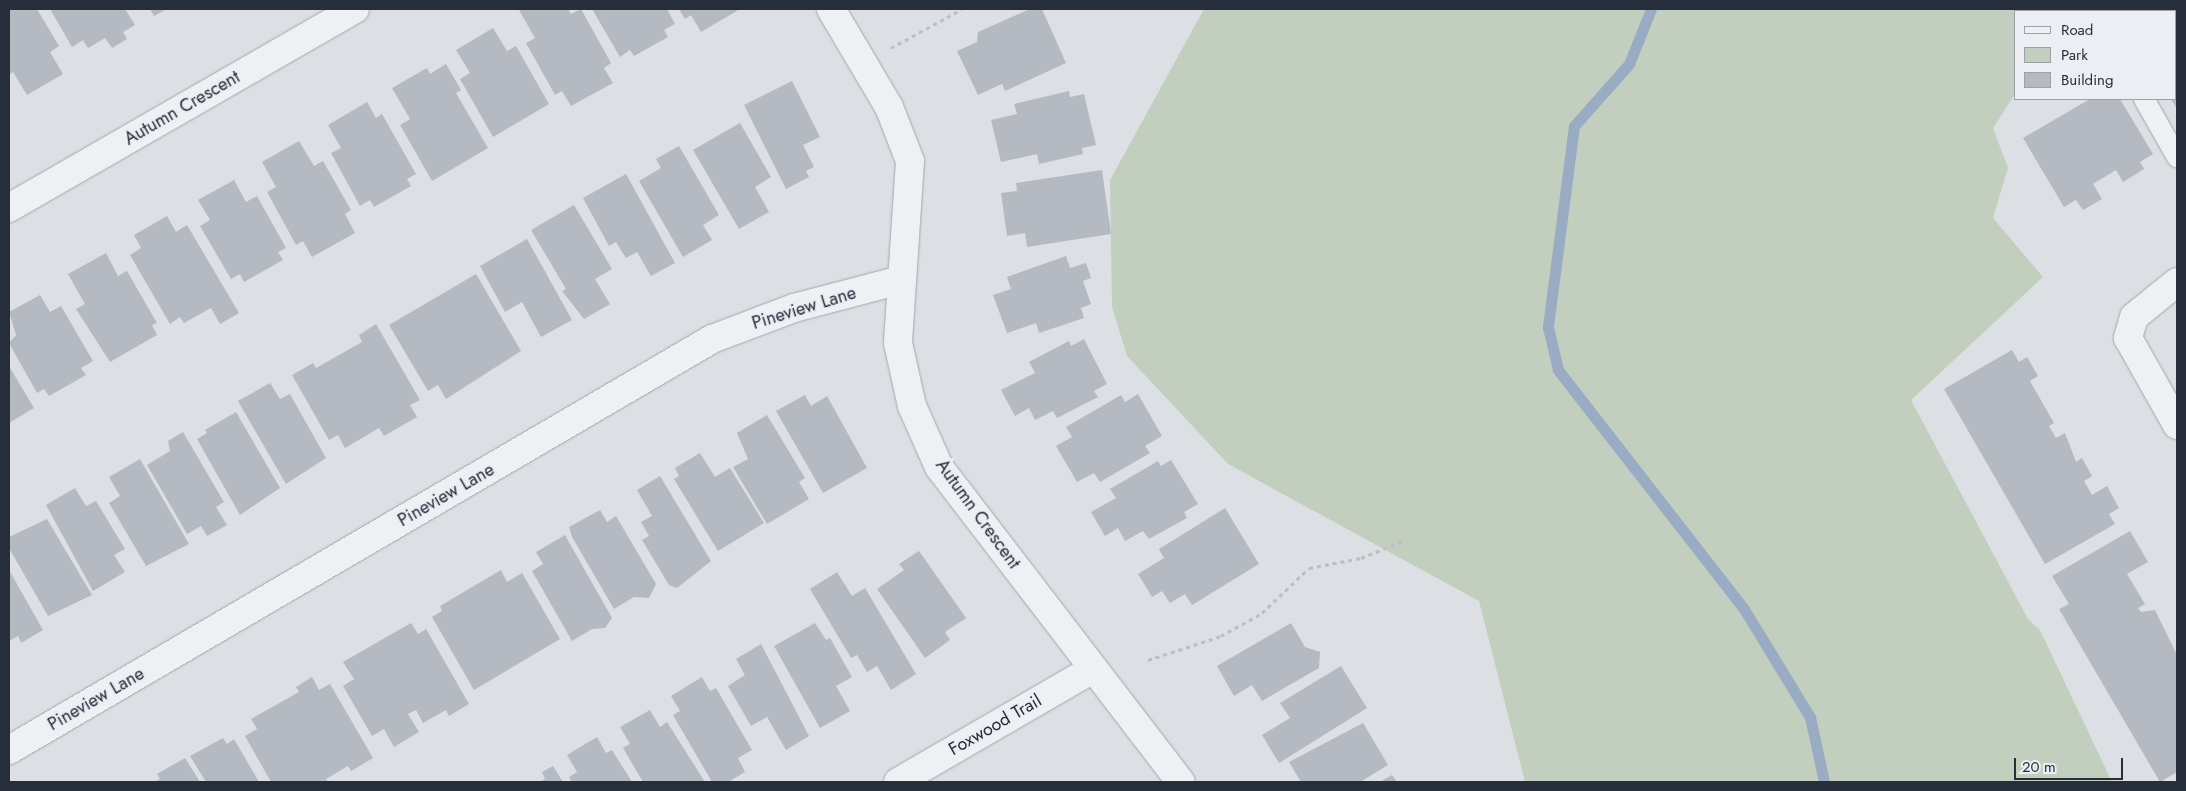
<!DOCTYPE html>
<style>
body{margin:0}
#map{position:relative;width:2186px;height:791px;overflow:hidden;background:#dce0e5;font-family:Jost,sans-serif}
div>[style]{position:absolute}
.green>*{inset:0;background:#c2cfbe}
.stream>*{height:11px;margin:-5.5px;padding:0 5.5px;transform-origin:5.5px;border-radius:5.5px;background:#99acc4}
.building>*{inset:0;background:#b4b9c2}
.path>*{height:3px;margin-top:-1.5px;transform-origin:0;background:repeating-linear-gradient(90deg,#bbbec4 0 4px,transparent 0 8px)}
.roads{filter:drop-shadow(0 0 1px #a2a7af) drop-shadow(0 0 1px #a2a7af)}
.service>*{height:20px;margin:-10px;padding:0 10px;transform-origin:10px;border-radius:10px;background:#eff0f4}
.minor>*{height:28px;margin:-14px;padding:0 14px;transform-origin:14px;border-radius:14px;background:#eff0f4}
span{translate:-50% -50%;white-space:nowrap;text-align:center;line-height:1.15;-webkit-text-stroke:4.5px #ebeef3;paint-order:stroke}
.street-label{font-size:18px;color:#272e3b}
.frame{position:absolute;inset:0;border:10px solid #272e3b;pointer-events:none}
.legend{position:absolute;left:2014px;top:10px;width:162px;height:90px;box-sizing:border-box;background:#ebeef3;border:1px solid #9da1a9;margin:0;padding:6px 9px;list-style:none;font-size:15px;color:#272e3b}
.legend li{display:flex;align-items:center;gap:10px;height:25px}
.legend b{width:25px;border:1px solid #9da1a9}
.scale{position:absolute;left:2014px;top:758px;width:109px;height:22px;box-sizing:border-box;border:2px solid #272e3b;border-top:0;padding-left:6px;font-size:15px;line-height:18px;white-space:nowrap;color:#272e3b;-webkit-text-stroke:4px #ebeef3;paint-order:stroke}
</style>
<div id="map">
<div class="green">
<i style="clip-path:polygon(1204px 9px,2156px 9px,2015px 11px,2015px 94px,1993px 128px,2008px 168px,1993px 218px,2043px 277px,1911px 400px,2028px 619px,2040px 630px,2112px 782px,1525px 782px,1479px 601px,1228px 464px,1127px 356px,1112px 307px,1110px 180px)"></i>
</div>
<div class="stream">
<i style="left:1651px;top:9px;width:59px;rotate:111.8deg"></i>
<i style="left:1629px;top:64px;width:83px;rotate:131.6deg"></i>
<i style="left:1574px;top:126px;width:203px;rotate:97.4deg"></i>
<i style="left:1548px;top:327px;width:44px;rotate:76.9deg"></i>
<i style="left:1558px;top:370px;width:303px;rotate:52.1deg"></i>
<i style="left:1744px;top:609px;width:127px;rotate:58.6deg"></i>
<i style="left:1810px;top:717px;width:66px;rotate:77.8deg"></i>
</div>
<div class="building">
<i style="clip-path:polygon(9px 9px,37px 9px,59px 46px,50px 52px,63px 74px,27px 95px,13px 72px,9px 75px)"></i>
<i style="clip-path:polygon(50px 9px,125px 9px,135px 25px,123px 32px,127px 39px,112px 48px,105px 38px,88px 48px,83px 40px,72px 47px)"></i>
<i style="clip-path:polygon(150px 9px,167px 9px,154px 16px)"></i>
<i style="clip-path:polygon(568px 9px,571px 14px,581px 9px,611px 63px,604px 68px,613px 83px,571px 106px,562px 91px,555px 95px,526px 43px,535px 38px,519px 10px)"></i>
<i style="clip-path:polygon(592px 9px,667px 9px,675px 24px,664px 30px,668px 37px,634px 56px,630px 50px,620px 57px)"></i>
<i style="clip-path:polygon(679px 9px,740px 9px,701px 32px,691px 15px,685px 19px)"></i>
<i style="clip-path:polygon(1030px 9px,1042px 9px,1066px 63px,1005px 91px,1002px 84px,978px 95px,957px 51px,977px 42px,978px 32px)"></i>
<i style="clip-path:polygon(493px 28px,507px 51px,516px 46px,549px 104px,493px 137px,460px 79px,470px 73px,456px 50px)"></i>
<i style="clip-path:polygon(2175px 33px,2177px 38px,2177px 109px,2171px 99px)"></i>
<i style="clip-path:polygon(446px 64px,461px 90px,456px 93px,488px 148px,432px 181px,400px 125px,410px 119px,392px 88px,427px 68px,430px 74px)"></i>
<i style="clip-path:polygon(792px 81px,820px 137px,803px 145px,814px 167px,806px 171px,809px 177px,786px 189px,744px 105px)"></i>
<i style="clip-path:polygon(1069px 91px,1070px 97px,1084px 94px,1096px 145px,1082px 148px,1083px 154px,1039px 164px,1037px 154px,1001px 162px,991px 120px,1017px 114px,1014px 104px)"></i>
<i style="clip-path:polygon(2090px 99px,2120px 99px,2153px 154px,2140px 162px,2144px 169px,2123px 182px,2116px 170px,2093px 184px,2102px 199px,2083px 210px,2076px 200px,2064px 207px,2023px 138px)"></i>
<i style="clip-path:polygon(367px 102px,376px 118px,382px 114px,416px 174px,407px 179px,411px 186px,374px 207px,370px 200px,360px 206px,331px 153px,341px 148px,328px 125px)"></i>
<i style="clip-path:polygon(740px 123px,771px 177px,755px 187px,769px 212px,739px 229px,693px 150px)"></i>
<i style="clip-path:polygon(299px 141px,314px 166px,323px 161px,351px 210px,345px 214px,355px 233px,312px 257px,303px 241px,296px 245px,267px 192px,276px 187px,262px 162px)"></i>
<i style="clip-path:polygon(679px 146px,719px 215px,703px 225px,712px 240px,683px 257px,639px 181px,661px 168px,656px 159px)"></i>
<i style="clip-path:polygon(1102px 170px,1111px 234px,1027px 247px,1025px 233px,1007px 236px,1001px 193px,1017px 191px,1016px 183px)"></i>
<i style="clip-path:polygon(626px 174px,675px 263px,651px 276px,637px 252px,626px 258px,616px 242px,609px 246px,583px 198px)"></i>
<i style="clip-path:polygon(234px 180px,246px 202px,257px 196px,286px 248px,278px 252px,283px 260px,244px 282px,240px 274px,231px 279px,200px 226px,210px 220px,198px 200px)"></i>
<i style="clip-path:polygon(574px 205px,612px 269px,595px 279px,610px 304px,584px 319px,562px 291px,566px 289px,531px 230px)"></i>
<i style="clip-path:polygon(167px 216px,176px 232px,187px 225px,239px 313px,220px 324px,211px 308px,184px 323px,180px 317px,170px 324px,130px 255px,141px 248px,134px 235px)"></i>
<i style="clip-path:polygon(527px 239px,572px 320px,541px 337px,522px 302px,505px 312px,480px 266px)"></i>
<i style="clip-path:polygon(106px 253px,118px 276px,127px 271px,157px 323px,152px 325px,157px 335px,110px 362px,76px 309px,85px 304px,68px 274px)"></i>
<i style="clip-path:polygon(1066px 256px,1070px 268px,1086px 263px,1091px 278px,1083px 281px,1091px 304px,1081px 308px,1084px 318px,1039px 333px,1036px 323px,1007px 333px,993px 295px,1011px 289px,1007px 277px)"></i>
<i style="clip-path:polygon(476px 274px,521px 351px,446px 399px,438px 385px,428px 391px,389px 325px)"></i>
<i style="clip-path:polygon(40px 295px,50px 312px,61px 306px,93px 361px,81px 368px,86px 375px,49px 396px,44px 389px,37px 393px,9px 343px,16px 335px,9px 312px)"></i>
<i style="clip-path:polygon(376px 324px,420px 400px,410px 405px,417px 417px,384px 436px,379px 428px,345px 448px,338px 435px,329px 440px,292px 375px,313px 363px,316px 368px,362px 342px,359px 335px)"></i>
<i style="clip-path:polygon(1084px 339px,1107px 384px,1094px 391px,1098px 397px,1057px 418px,1053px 411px,1035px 420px,1029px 408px,1015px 416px,1001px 390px,1035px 373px,1029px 362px,1069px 341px,1071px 346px)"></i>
<i style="clip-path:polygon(2012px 350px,2019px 362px,2027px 357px,2038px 376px,2030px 381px,2054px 423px,2049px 426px,2056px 438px,2065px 433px,2076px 462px,2082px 458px,2092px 476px,2084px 481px,2092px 495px,2107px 486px,2119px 508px,2109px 514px,2115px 524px,2045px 564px,1944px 389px)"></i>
<i style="clip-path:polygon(9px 366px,34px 408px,9px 423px)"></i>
<i style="clip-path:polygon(270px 383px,280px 399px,290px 394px,326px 458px,286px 484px,238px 401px)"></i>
<i style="clip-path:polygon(1138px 394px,1162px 436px,1145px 446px,1150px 453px,1100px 482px,1094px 473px,1077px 482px,1056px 446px,1072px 437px,1066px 427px,1121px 395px,1125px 402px)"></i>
<i style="clip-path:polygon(805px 395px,811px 406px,827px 396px,867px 468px,823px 493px,776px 411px)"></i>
<i style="clip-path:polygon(236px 412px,280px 488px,240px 515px,197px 439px,207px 433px,205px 430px)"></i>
<i style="clip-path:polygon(767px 415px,805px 478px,799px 482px,809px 499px,767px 524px,733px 467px,748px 459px,737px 433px)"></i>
<i style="clip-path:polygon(183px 432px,224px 502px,216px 507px,227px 525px,207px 536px,201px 526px,187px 534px,147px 465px,170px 451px,168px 441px)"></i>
<i style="clip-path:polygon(700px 453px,715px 477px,730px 468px,764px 523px,718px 551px,674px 479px,679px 476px,675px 468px)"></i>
<i style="clip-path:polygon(140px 459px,189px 544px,146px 566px,109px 503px,120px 496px,109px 477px)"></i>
<i style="clip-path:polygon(1171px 460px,1198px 504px,1184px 512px,1187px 518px,1149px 539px,1143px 531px,1125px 541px,1118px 528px,1105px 536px,1091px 512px,1116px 498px,1110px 489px,1158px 461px,1161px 466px)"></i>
<i style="clip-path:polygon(660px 476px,711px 561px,677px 588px,669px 585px,642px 540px,649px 536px,641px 522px,652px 516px,637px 490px)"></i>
<i style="clip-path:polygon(75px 488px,86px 506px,96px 501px,125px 549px,114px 555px,125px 572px,93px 591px,46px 505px)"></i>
<i style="clip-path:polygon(1225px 508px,1259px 564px,1192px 605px,1185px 594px,1170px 603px,1162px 591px,1152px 597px,1138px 574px,1164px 558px,1159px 549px)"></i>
<i style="clip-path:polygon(600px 510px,607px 522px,616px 516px,656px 584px,649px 598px,634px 597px,614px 609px,572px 537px,569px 527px)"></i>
<i style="clip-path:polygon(47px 519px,92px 595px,48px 616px,9px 548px,9px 537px)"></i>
<i style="clip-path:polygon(2130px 531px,2148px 562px,2127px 574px,2145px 604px,2138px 608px,2141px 612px,2155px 610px,2177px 655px,2177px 772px,2160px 782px,2059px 609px,2069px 604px,2052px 576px)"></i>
<i style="clip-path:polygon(565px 535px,612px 618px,605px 628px,592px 629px,572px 641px,532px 571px,543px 564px,536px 552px)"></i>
<i style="clip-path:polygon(919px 551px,966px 618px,945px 632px,950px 640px,925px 658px,877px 589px,904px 570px,899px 564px)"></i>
<i style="clip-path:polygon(9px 570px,43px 630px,21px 643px,18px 636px,9px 641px)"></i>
<i style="clip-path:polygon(501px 570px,507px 582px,522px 573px,560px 639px,474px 690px,432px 617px,442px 611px,440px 606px)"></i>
<i style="clip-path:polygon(837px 572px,852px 596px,865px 588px,916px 674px,891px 690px,877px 666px,867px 672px,857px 655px,851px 658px,810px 589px)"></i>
<i style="clip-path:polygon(411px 623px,418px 634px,426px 629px,469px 704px,449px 716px,446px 710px,423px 723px,416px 710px,408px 714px,419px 732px,394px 747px,384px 729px,372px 736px,343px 686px,354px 679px,343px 662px)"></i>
<i style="clip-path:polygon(815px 623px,826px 640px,830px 638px,852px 677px,836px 686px,850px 711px,820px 728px,774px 646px)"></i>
<i style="clip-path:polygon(1291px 623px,1305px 647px,1320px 652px,1319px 668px,1262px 701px,1252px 685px,1234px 696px,1217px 666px)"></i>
<i style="clip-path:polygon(761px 644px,809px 736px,786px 750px,767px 717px,751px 726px,728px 686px,745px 675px,736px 659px)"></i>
<i style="clip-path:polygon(1341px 666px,1367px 708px,1279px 763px,1262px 735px,1290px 718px,1280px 703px)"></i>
<i style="clip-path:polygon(312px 677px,319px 690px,330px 684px,373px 758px,351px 771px,348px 766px,326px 779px,328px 782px,271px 782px,245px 736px,257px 729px,251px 719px,299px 692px,296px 687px)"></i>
<i style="clip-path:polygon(702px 677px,710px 691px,716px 688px,752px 750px,738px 758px,745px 772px,728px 782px,712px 782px,673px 715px,680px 711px,671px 696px)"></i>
<i style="clip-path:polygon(650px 710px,660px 727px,667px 722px,705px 782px,643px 782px,623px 748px,630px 744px,620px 727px)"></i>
<i style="clip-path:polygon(1363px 723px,1388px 765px,1360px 782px,1301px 782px,1289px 762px)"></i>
<i style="clip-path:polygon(597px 737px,606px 753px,612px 750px,632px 782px,572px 782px,569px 777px,577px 772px,567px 755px)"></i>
<i style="clip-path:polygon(223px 738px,227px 744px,234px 739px,259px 782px,206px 782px,190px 756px)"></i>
<i style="clip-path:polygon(185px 758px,200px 782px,155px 782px,160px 779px,157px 774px)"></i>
<i style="clip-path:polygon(553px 766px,563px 782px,539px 782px,545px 779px,542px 772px)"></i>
<i style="clip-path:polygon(1392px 775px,1397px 782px,1380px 782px)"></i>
</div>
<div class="path">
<i style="left:891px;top:48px;width:81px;rotate:-28.8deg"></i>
<i style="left:1148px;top:660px;width:77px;rotate:-18.2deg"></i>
<i style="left:1221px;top:636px;width:47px;rotate:-29.3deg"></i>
<i style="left:1262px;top:613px;width:65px;rotate:-43.8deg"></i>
<i style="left:1309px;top:568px;width:53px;rotate:-10.9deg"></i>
<i style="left:1361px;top:558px;width:45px;rotate:-22deg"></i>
</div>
<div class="roads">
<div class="service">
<i style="left:2093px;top:9px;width:2px;rotate:63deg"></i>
<i style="left:2144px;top:99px;width:67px;rotate:60.4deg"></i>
</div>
<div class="minor">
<i style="left:831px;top:9px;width:114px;rotate:59.4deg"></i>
<i style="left:889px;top:107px;width:58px;rotate:68.7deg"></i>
<i style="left:910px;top:161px;width:182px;rotate:93.8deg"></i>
<i style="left:898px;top:343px;width:65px;rotate:77.5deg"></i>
<i style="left:912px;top:406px;width:67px;rotate:66.1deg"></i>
<i style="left:939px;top:467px;width:397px;rotate:52.5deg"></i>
<i style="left:9px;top:208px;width:399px;rotate:-29.9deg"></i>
<i style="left:2177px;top:282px;width:55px;rotate:140.9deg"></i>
<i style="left:2134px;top:317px;width:22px;rotate:106deg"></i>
<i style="left:2128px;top:338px;width:100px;rotate:60.6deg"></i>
<i style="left:9px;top:750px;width:814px;rotate:-30.31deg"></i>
<i style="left:712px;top:339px;width:88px;rotate:-20.7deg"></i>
<i style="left:794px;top:308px;width:111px;rotate:-14.7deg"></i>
<i style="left:898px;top:782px;width:225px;rotate:-30.1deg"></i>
</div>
</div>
<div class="street-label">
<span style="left:182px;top:108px;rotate:-30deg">Autumn Crescent</span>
<span style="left:804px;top:308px;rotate:-17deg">Pineview Lane</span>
<span style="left:446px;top:495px;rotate:-30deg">Pineview Lane</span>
<span style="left:978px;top:514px;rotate:54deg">Autumn Crescent</span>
<span style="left:96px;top:699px;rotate:-30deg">Pineview Lane</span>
<span style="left:995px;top:725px;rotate:-30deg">Foxwood Trail</span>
</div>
<div class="frame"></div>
<ul class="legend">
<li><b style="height:6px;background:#eff0f4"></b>Road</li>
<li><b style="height:14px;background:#c2cfbe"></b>Park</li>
<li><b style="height:14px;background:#b4b9c2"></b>Building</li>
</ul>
<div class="scale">20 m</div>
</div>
